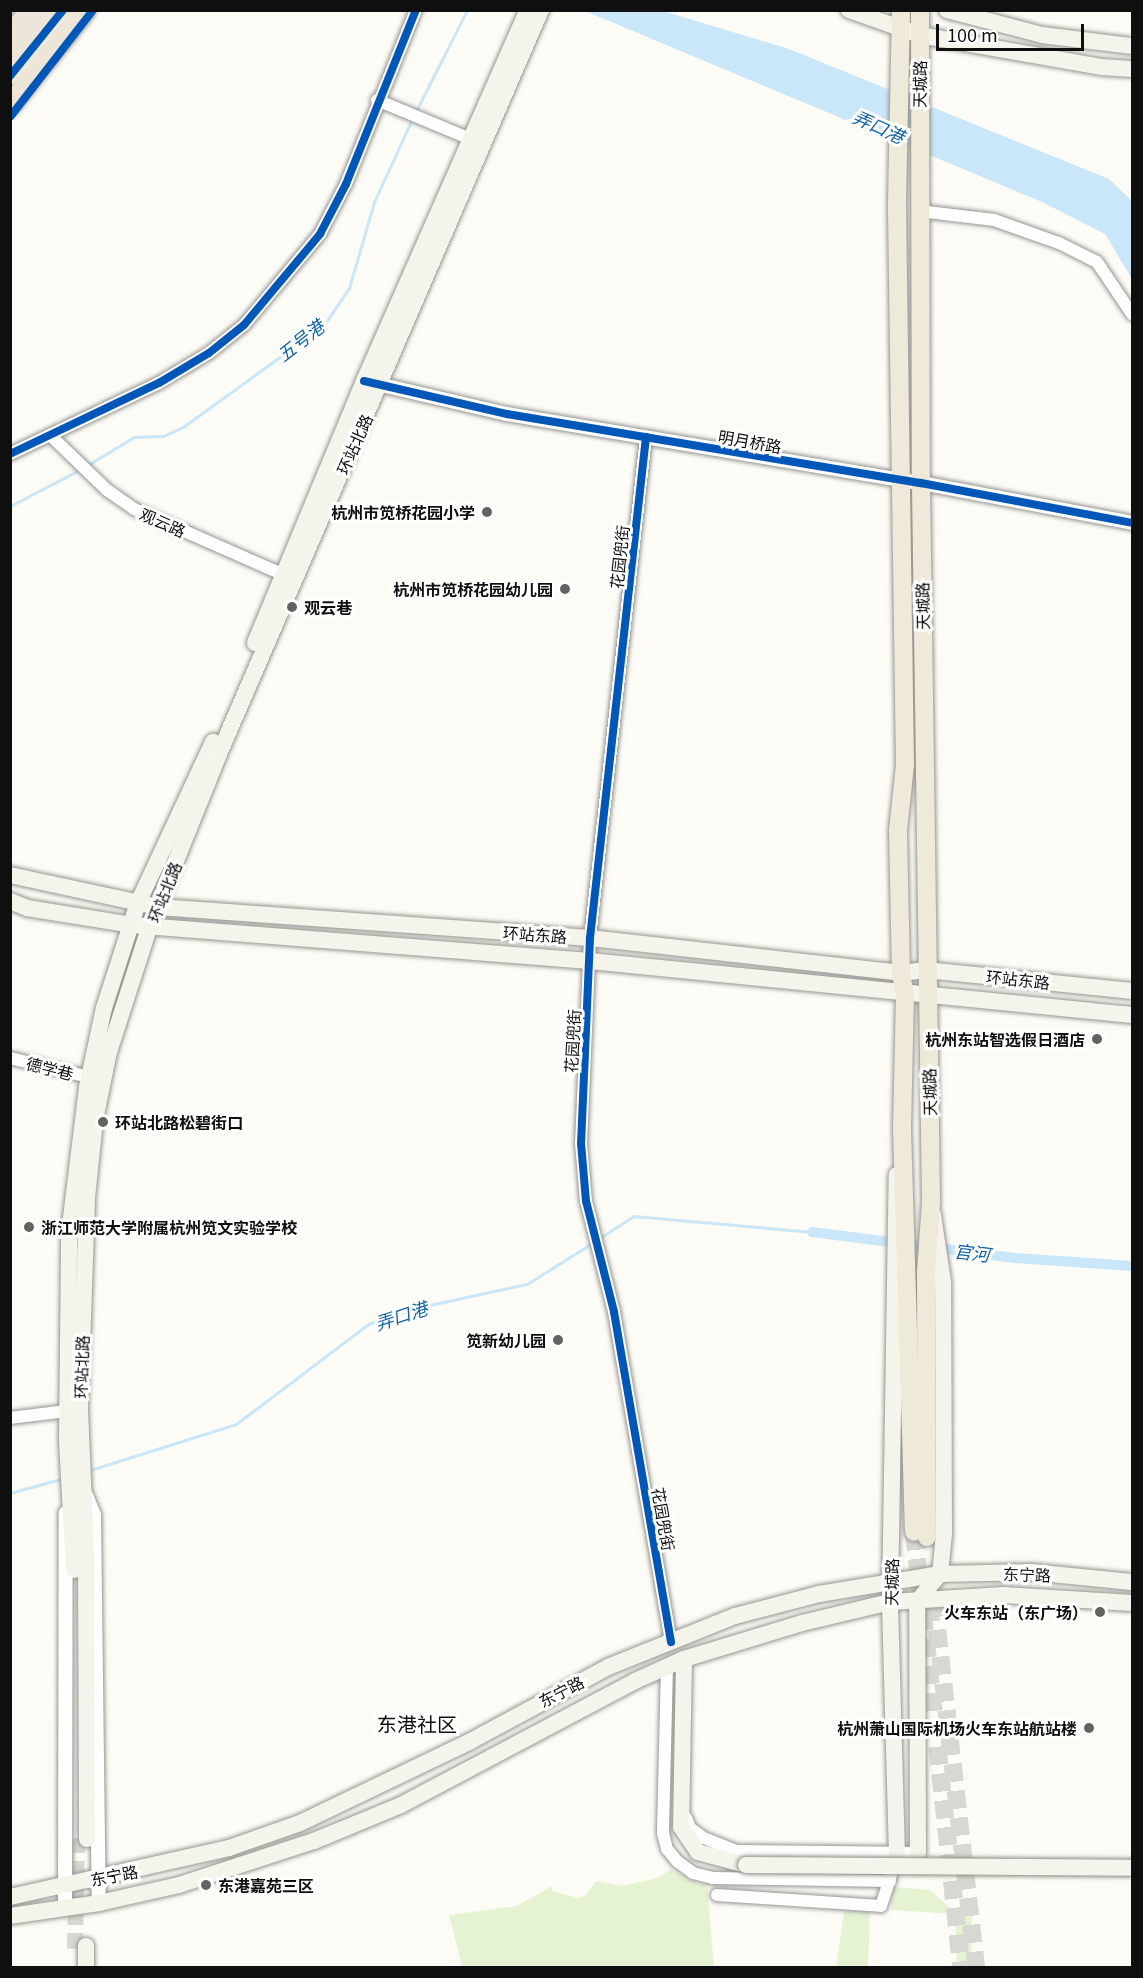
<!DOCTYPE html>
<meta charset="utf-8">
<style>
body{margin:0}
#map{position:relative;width:1143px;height:1978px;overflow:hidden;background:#fcfbf5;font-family:Georgia,"Noto Sans SC",serif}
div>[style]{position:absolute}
.green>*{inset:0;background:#e5f3d3}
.water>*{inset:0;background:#c9e7f8}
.stream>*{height:3px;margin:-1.5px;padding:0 1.5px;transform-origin:1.5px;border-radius:1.5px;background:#c9e7f8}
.canal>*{height:10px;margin:-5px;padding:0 5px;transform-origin:5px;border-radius:5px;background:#c9e7f8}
.secondary-tunnel>*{height:16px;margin-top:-8px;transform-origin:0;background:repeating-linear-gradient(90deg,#d8d8d2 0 16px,transparent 0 24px)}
.primary-tunnel>*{height:18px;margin-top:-9px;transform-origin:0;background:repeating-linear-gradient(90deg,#d8d8d2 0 18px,transparent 0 27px)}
.roads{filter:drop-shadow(0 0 2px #969593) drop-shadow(0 0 2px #969593)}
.minor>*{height:12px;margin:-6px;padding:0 6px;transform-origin:6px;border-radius:6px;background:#fffefe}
.tertiary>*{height:14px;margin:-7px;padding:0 7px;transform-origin:7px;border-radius:7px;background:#fffefe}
.secondary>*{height:16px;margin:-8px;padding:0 8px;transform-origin:8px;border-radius:8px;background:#f5f4eb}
.primary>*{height:18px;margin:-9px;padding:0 9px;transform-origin:9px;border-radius:9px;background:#eee9d9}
.trunk>*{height:20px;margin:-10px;padding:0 10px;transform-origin:10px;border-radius:10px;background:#ece5d8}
.bridges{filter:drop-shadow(0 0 2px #8c8c89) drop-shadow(0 0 2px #8c8c89)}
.secondary-bridge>*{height:16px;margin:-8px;padding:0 8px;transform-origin:8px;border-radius:8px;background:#f5f4eb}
.cycleway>*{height:8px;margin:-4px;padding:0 4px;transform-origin:4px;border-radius:4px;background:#0057b8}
.dots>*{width:16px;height:16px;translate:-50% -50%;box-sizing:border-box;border:3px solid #fff;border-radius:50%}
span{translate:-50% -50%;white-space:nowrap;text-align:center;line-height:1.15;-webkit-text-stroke:6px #fff;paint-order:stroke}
.street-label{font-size:16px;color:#0f0f0f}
.poi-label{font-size:16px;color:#0f0f0f;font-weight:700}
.right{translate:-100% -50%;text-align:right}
.left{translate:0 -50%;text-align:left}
.water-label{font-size:18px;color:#1063aa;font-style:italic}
.quarter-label{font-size:20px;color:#0f0f0f}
.frame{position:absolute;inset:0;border:12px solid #0f0f0f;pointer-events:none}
.scale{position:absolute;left:936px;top:24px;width:148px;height:27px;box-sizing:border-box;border:3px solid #0f0f0f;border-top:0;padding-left:8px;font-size:18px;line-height:21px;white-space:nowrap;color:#0f0f0f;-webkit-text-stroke:4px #fff;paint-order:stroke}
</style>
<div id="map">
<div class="green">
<i style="clip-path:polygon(671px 1869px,695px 1883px,707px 1885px,714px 1967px,462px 1967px,449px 1915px,517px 1906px,552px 1886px,553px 1891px,576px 1898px,585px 1896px,596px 1881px,622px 1886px,658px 1878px)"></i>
<i style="clip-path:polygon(893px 1887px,930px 1890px,951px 1909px,972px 1911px,971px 1967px,957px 1967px,955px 1914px,891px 1910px)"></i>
<i style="clip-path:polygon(844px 1911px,870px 1911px,868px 1967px,836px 1968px)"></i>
</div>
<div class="water">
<i style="clip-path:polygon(585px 11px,663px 11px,789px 49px,1109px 179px,1132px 201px,1132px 279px,1105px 234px,1042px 202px)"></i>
</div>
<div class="stream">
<i style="left:415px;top:113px;width:115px;rotate:-63.2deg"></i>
<i style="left:86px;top:466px;width:56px;rotate:-31.1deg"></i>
<i style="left:134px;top:437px;width:29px;rotate:-2deg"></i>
<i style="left:163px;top:436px;width:22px;rotate:-24deg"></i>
<i style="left:183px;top:427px;width:174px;rotate:-35.9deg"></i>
<i style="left:324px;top:325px;width:45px;rotate:-56deg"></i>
<i style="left:349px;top:288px;width:90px;rotate:-73.8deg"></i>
<i style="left:374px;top:202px;width:91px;rotate:-65.4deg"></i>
<i style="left:10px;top:506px;width:80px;rotate:-27.5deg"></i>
<i style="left:598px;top:1239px;width:43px;rotate:-32.6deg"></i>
<i style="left:634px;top:1216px;width:179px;rotate:5.1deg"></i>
<i style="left:87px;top:1471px;width:156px;rotate:-17.5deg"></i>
<i style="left:236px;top:1424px;width:166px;rotate:-37.1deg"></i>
<i style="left:368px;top:1324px;width:46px;rotate:-19.2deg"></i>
<i style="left:411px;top:1309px;width:119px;rotate:-12.2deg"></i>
<i style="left:527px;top:1284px;width:77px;rotate:-32.2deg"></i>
<i style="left:10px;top:1493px;width:56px;rotate:-15.5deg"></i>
</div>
<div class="canal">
<i style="left:812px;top:1232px;width:205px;rotate:7.3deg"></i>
<i style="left:1015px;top:1258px;width:117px;rotate:3.9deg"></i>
</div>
<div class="secondary-tunnel">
<i style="left:75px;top:1949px;width:111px;rotate:-89deg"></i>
</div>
<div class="primary-tunnel">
<i style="left:914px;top:1532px;width:439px;rotate:83.8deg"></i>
<i style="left:934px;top:1603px;width:367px;rotate:83.4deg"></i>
</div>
<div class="roads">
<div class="minor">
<i style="left:377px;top:100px;width:109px;rotate:22.6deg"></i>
<i style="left:919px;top:211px;width:76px;rotate:6.8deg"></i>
<i style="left:994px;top:220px;width:69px;rotate:19.5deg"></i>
<i style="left:1059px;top:243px;width:42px;rotate:26.6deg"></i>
<i style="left:1097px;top:262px;width:63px;rotate:56.1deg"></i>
<i style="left:50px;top:435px;width:79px;rotate:44deg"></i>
<i style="left:107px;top:490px;width:33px;rotate:35deg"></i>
<i style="left:134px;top:509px;width:171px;rotate:23.7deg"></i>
<i style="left:646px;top:437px;width:504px;rotate:96.38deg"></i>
<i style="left:590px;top:938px;width:205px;rotate:92.5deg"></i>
<i style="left:581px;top:1143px;width:58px;rotate:85.1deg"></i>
<i style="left:586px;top:1201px;width:114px;rotate:75.8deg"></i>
<i style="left:614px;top:1312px;width:335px;rotate:80.2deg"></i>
<i style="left:10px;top:454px;width:165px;rotate:-25.5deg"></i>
<i style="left:159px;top:383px;width:58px;rotate:-31deg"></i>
<i style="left:209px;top:353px;width:45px;rotate:-38.7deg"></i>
<i style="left:244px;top:325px;width:119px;rotate:-50.1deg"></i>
<i style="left:320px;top:234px;width:56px;rotate:-62.5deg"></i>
<i style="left:346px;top:184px;width:188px;rotate:-68.1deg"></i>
<i style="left:10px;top:1058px;width:81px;rotate:13.5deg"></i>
<i style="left:10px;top:1418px;width:65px;rotate:-7deg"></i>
<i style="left:667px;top:1667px;width:166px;rotate:91.4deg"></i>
<i style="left:663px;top:1833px;width:16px;rotate:76deg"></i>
<i style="left:667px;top:1849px;width:17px;rotate:50deg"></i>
<i style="left:678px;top:1862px;width:19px;rotate:36deg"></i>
<i style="left:693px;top:1873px;width:21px;rotate:14deg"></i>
<i style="left:713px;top:1878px;width:177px;rotate:1deg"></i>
<i style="left:686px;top:1818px;width:11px;rotate:68deg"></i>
<i style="left:690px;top:1828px;width:17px;rotate:36deg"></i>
<i style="left:704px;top:1838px;width:35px;rotate:22deg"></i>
<i style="left:737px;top:1851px;width:181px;rotate:0.6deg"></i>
<i style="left:717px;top:1895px;width:164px;rotate:3.8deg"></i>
<i style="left:881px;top:1906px;width:32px;rotate:-72deg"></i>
</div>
<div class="tertiary">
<i style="left:369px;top:382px;width:142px;rotate:13.1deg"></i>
<i style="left:507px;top:414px;width:420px;rotate:9.5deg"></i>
<i style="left:921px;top:483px;width:215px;rotate:10.7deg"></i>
<i style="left:86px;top:1495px;width:22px;rotate:68deg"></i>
<i style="left:94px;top:1515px;width:388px;rotate:89.3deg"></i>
<i style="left:65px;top:1908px;width:395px;rotate:-89.9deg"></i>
</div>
<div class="secondary">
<i style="left:849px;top:10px;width:75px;rotate:19.4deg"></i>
<i style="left:920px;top:35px;width:185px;rotate:10deg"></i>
<i style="left:1102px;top:67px;width:30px;rotate:4deg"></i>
<i style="left:947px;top:10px;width:98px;rotate:14.7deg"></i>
<i style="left:1042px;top:35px;width:91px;rotate:7deg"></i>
<i style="left:255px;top:643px;width:284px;rotate:-67.4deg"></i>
<i style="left:364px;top:381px;width:406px;rotate:-66.2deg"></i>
<i style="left:10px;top:875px;width:151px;rotate:12.2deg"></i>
<i style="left:158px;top:907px;width:433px;rotate:4.1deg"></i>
<i style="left:590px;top:938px;width:313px;rotate:6.4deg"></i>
<i style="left:901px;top:973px;width:25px;rotate:-7deg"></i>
<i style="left:926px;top:970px;width:207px;rotate:5.8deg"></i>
<i style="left:10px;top:901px;width:18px;rotate:22deg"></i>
<i style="left:27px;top:908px;width:106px;rotate:9.2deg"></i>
<i style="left:132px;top:925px;width:459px;rotate:4.5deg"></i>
<i style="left:590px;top:961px;width:545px;rotate:5.69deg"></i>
<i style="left:74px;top:1570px;width:130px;rotate:-93.1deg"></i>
<i style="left:67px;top:1440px;width:206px;rotate:-89.4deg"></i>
<i style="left:69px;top:1234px;width:148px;rotate:-83deg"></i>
<i style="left:87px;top:1087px;width:81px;rotate:-77.9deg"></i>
<i style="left:104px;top:1008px;width:110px;rotate:-72.1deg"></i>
<i style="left:138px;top:903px;width:178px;rotate:-65deg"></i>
<i style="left:684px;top:1659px;width:168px;rotate:91deg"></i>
<i style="left:681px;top:1827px;width:30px;rotate:56deg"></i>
<i style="left:698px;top:1852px;width:50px;rotate:15.2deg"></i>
<i style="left:87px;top:1839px;width:286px;rotate:-90.2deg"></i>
<i style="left:86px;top:1553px;width:144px;rotate:-92.4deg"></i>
<i style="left:80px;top:1409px;width:211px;rotate:-88.1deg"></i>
<i style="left:87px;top:1198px;width:78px;rotate:-84.1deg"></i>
<i style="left:95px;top:1120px;width:69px;rotate:-78.4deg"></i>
<i style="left:109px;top:1052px;width:133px;rotate:-72.1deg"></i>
<i style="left:150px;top:925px;width:184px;rotate:-68deg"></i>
<i style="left:219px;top:754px;width:811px;rotate:-66.6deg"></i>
<i style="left:918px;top:1853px;width:251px;rotate:-90.2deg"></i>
<i style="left:917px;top:1602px;width:36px;rotate:-51deg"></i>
<i style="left:940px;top:1574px;width:40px;rotate:-84.3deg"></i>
<i style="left:944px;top:1534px;width:252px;rotate:-90.2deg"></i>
<i style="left:943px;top:1282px;width:68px;rotate:-98.5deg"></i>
<i style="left:897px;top:1855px;width:253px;rotate:-91.6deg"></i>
<i style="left:890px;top:1602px;width:427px;rotate:-89.1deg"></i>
<i style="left:10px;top:1897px;width:224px;rotate:-12.6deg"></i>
<i style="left:229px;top:1848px;width:75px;rotate:-19.4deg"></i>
<i style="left:300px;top:1823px;width:187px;rotate:-25.6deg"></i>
<i style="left:469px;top:1742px;width:158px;rotate:-28.3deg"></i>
<i style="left:608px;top:1667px;width:137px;rotate:-21.9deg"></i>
<i style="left:735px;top:1616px;width:87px;rotate:-14.7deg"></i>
<i style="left:819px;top:1594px;width:123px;rotate:-9.4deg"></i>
<i style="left:940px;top:1574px;width:91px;rotate:-1.3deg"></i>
<i style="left:1031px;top:1572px;width:101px;rotate:5.7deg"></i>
<i style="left:10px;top:1916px;width:90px;rotate:-8.3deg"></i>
<i style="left:99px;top:1903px;width:82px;rotate:-12.7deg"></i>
<i style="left:179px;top:1885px;width:142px;rotate:-18.1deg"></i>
<i style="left:314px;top:1841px;width:94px;rotate:-22.5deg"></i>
<i style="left:401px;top:1805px;width:265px;rotate:-27.9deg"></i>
<i style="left:635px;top:1681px;width:54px;rotate:-24.2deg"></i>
<i style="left:684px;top:1659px;width:123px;rotate:-17deg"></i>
<i style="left:802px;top:1623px;width:90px;rotate:-13.4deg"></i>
<i style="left:890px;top:1602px;width:114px;rotate:-3.5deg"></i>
<i style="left:1004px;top:1595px;width:128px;rotate:3.6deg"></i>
<i style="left:86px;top:1968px;width:22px;rotate:-90deg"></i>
</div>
<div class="primary">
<i style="left:901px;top:10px;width:199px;rotate:91.2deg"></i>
<i style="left:897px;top:209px;width:556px;rotate:89.18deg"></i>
<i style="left:905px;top:765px;width:65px;rotate:96.1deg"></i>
<i style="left:898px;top:830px;width:143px;rotate:88.8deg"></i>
<i style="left:901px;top:973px;width:22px;rotate:80deg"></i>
<i style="left:905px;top:995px;width:134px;rotate:91.3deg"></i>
<i style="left:902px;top:1129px;width:403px;rotate:88.3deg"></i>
<i style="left:920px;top:10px;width:473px;rotate:89.9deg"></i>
<i style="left:921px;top:483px;width:719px;rotate:89.2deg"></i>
<i style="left:931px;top:1202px;width:70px;rotate:94.1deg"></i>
<i style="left:926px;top:1272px;width:265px;rotate:89.8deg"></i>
<i style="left:10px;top:76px;width:85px;rotate:-51.2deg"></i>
</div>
<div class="trunk">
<i style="left:10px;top:36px;width:33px;rotate:-52deg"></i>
<i style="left:10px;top:61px;width:65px;rotate:-51.9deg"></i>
<i style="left:10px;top:105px;width:121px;rotate:-51.7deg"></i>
</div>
</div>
<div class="bridges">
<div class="secondary-bridge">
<i style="left:746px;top:1865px;width:385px;rotate:0.4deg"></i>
</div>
</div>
<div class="cycleway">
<i style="left:10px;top:76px;width:85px;rotate:-51.2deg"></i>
<i style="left:10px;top:117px;width:135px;rotate:-52.2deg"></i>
<i style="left:364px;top:381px;width:147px;rotate:13deg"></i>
<i style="left:507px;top:414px;width:420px;rotate:9.5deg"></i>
<i style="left:921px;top:483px;width:215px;rotate:10.7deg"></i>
<i style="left:646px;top:437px;width:504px;rotate:96.38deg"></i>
<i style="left:590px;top:938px;width:205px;rotate:92.5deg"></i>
<i style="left:581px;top:1143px;width:58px;rotate:85.1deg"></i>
<i style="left:586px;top:1201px;width:114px;rotate:75.8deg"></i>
<i style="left:614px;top:1312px;width:335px;rotate:80.2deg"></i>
<i style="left:10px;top:454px;width:165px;rotate:-25.5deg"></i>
<i style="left:159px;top:383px;width:58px;rotate:-31deg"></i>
<i style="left:209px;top:353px;width:45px;rotate:-38.7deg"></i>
<i style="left:244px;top:325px;width:119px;rotate:-50.1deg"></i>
<i style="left:320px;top:234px;width:56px;rotate:-62.5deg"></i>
<i style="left:346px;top:184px;width:188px;rotate:-68.1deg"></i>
</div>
<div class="dots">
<i style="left:487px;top:512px;background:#626260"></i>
<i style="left:565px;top:589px;background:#626260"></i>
<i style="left:292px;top:607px;background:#626260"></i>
<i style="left:1097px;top:1039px;background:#626260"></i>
<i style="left:103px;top:1122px;background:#626260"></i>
<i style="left:29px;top:1227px;background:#626260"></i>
<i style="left:558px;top:1340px;background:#626260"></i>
<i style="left:1100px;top:1612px;background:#626260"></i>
<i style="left:1089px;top:1728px;background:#626260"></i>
<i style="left:206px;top:1885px;background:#626260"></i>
</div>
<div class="street-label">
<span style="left:919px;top:84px;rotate:-89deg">天城路</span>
<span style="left:750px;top:441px;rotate:10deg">明月桥路</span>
<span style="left:354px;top:444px;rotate:-66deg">环站北路</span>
<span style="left:163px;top:522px;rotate:24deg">观云路</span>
<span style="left:619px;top:557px;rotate:-84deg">花园兜街</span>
<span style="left:922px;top:606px;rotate:-91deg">天城路</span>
<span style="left:164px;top:892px;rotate:-68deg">环站北路</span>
<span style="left:535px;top:934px;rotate:4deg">环站东路</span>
<span style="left:1018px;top:979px;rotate:6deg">环站东路</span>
<span style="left:572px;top:1041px;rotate:-87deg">花园兜街</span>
<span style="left:50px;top:1068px;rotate:14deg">德学巷</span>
<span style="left:929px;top:1092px;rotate:-91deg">天城路</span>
<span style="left:81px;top:1367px;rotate:-88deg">环站北路</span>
<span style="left:664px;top:1519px;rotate:80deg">花园兜街</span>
<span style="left:1027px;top:1574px;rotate:2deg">东宁路</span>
<span style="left:891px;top:1582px;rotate:-89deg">天城路</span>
<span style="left:561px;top:1691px;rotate:-27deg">东宁路</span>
<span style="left:114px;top:1875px;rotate:-11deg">东宁路</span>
</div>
<div class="poi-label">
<span class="right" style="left:475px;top:512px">杭州市笕桥花园小学</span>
<span class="right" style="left:553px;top:589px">杭州市笕桥花园幼儿园</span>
<span class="left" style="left:304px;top:607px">观云巷</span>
<span class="right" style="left:1085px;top:1039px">杭州东站智选假日酒店</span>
<span class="left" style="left:115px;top:1122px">环站北路松碧街口</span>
<span class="left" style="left:41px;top:1227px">浙江师范大学附属杭州笕文实验学校</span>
<span class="right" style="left:546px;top:1340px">笕新幼儿园</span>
<span class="right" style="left:1088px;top:1612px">火车东站（东广场）</span>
<span class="right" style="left:1077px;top:1728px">杭州萧山国际机场火车东站航站楼</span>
<span class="left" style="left:218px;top:1885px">东港嘉苑三区</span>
</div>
<div class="water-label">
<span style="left:879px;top:126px;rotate:24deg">弄口港</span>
<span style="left:300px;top:340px;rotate:-38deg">五号港</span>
<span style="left:972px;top:1252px;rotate:7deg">官河</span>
<span style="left:401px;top:1315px;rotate:-18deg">弄口港</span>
</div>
<div class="quarter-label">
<span style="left:417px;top:1723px">东港社区</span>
</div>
<div class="frame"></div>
<div class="scale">100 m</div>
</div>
